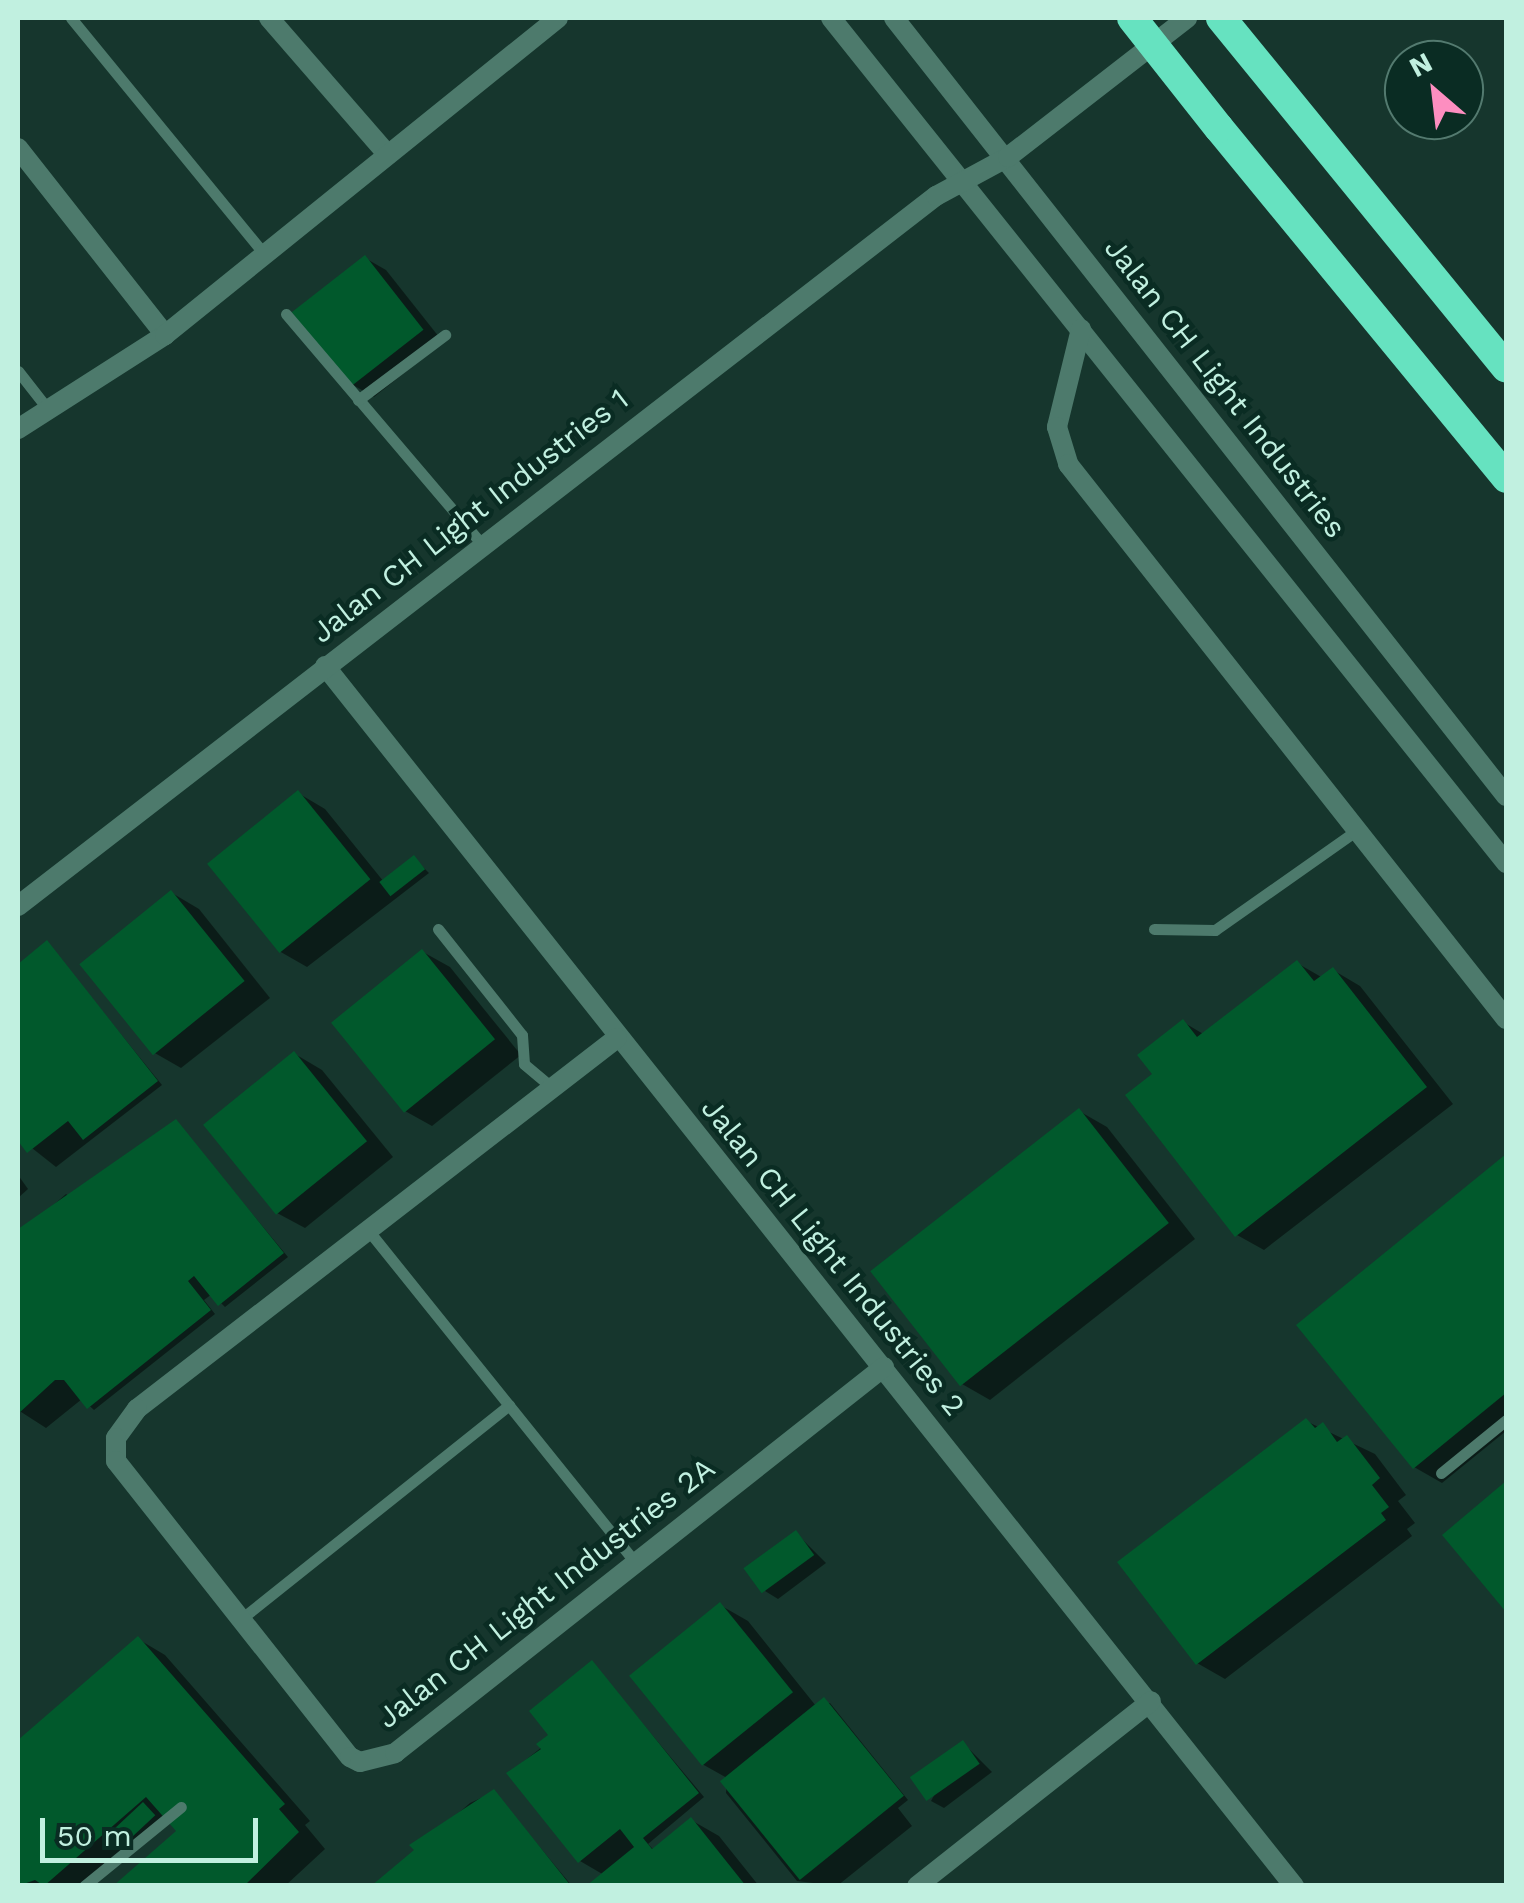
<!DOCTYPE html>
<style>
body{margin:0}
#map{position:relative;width:1524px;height:1903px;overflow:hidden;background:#16362d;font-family:"Work Sans",sans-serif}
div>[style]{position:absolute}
.shadow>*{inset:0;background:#0007}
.building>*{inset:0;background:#01592c;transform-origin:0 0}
.service>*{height:11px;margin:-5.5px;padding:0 5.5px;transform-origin:5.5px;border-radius:5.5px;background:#4d7a6c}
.minor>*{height:20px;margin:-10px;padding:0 10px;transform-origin:10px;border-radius:10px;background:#4d7a6c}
.motorway>*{height:30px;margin:-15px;padding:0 15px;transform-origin:15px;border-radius:15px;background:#66e2c0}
.motorway-bridge>*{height:30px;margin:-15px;padding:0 15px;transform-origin:15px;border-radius:15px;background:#66e2c0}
span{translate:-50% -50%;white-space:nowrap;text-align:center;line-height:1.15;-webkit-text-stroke:9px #0a2c23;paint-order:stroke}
.street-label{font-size:30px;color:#c1f0e0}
.frame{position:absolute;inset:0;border:20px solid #c1f0e0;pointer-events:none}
.north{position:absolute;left:1384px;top:40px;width:100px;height:100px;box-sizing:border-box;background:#0a2c23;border:2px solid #537a6f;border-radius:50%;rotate:332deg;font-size:28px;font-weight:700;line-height:40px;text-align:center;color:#c1f0e0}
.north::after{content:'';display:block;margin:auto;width:35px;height:45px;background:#fd8ec0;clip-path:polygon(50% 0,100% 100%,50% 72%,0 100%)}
.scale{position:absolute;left:40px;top:1818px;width:218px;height:45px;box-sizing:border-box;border:5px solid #c1f0e0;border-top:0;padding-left:12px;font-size:30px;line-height:35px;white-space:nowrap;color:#c1f0e0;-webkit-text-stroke:8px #0a2c23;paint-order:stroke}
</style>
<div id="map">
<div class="shadow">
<i style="clip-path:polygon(365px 258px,386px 270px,443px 342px,374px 397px,353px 385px)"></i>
<i style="clip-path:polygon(298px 793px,325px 809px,384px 882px,414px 858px,429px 873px,307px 967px,279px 951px)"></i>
<i style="clip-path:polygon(172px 893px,199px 909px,270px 998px,181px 1068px,153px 1052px)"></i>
<i style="clip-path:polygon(47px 943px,162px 1085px,56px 1167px,18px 1137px,18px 967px)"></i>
<i style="clip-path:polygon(423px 952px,450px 967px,521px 1055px,432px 1126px,405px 1111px)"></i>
<i style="clip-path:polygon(1297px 963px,1323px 978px,1333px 970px,1360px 986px,1453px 1104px,1264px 1250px,1237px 1235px,1156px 1075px,1183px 1022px,1205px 1035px)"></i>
<i style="clip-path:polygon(295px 1054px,322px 1070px,393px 1157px,305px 1228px,277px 1213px)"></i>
<i style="clip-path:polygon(1079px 1111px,1107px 1127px,1195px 1239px,990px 1400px,962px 1384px)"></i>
<i style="clip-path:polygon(176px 1122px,288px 1257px,225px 1307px,212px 1294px,204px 1300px,215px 1314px,94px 1410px,82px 1399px,46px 1428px,18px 1410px,18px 1236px,66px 1194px,72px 1198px)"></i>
<i style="clip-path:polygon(1506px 1157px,1506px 1431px,1442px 1483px,1414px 1467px,1299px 1325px)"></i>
<i style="clip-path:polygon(18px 1175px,28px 1189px,18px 1198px)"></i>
<i style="clip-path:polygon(1306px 1421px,1375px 1454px,1406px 1495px,1398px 1501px,1415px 1523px,1407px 1529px,1412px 1536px,1225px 1679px,1197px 1663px)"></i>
<i style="clip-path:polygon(1506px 1485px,1506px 1608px,1446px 1536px)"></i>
<i style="clip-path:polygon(796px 1533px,826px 1563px,778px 1599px,765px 1591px)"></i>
<i style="clip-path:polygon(720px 1605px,748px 1621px,816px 1706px,830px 1703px,908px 1800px,898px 1808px,912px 1826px,837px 1886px,797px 1881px,726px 1793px,727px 1778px,702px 1764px)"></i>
<i style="clip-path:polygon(138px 1639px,165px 1655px,310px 1821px,305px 1825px,325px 1849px,285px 1886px,117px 1886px,179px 1831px,167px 1817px,89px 1886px,18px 1886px,18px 1744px)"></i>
<i style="clip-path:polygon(592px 1663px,704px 1797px,648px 1844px,654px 1850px,691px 1820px,719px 1836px,759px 1886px,590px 1886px,604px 1875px,580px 1861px,509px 1773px,556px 1736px)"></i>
<i style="clip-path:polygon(963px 1743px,992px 1772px,944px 1808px,931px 1801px)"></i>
<i style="clip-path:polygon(494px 1792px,572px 1886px,375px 1886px,470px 1803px)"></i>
</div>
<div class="building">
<i style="left:365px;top:255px;width:95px;height:93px;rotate:52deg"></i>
<i style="left:298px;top:790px;width:115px;height:117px;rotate:51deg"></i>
<i style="left:414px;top:855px;width:18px;height:44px;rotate:52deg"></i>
<i style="left:171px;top:890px;width:117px;height:118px;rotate:51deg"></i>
<i style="clip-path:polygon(47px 940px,158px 1081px,83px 1140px,68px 1121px,27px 1153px,18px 1141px,18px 964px)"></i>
<i style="left:422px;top:949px;width:116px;height:117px;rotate:51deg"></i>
<i style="clip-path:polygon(1297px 960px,1314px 981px,1333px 967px,1427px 1087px,1235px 1237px,1125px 1095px,1152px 1074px,1137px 1055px,1183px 1019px,1197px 1037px)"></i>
<i style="left:294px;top:1051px;width:116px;height:117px;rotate:51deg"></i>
<i style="left:1079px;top:1108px;width:146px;height:265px;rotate:52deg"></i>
<i style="clip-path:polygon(176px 1119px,284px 1253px,218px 1306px,194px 1276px,188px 1281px,211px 1310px,87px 1409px,64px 1380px,55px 1380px,18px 1414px,18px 1229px)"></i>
<i style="clip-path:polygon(1506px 1154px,1506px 1393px,1413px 1469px,1296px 1325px)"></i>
<i style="clip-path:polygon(1306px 1418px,1315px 1428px,1323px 1422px,1337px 1442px,1347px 1435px,1380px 1478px,1372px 1485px,1389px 1507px,1381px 1513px,1386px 1520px,1196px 1665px,1117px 1562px)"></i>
<i style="clip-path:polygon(1506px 1481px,1506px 1612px,1442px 1535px)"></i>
<i style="left:796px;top:1530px;width:31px;height:65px;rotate:54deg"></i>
<i style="left:720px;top:1602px;width:116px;height:117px;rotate:51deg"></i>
<i style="clip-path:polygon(138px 1636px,285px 1804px,279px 1809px,299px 1832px,244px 1886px,113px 1886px,176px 1831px,146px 1797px,44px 1886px,35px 1880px,18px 1886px,18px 1740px)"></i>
<i style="clip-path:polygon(592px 1660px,699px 1793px,643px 1838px,652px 1849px,691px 1817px,746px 1886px,586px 1886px,634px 1847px,620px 1829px,578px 1863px,506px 1773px,541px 1749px,536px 1744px,548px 1735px,529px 1711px)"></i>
<i style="left:824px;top:1697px;width:127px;height:134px;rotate:51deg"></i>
<i style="left:963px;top:1740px;width:29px;height:65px;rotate:55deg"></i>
<i style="clip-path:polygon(494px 1789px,571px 1886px,371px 1886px,414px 1850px,409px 1845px)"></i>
<i style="left:143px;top:1802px;width:18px;height:41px;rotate:47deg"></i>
</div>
<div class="service">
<i style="left:71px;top:18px;width:308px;rotate:50.7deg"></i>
<i style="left:286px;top:314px;width:301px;rotate:49.6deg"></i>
<i style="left:18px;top:371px;width:52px;rotate:52deg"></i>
<i style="left:358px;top:400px;width:109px;rotate:-36.8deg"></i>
<i style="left:438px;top:929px;width:135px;rotate:51.6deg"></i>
<i style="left:522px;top:1035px;width:29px;rotate:86deg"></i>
<i style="left:524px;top:1064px;width:35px;rotate:40deg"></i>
<i style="left:1154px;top:929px;width:61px;rotate:0.9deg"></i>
<i style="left:1215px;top:930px;width:172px;rotate:-35.1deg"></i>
<i style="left:368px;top:1230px;width:426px;rotate:51.2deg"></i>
<i style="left:1441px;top:1473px;width:84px;rotate:-39.2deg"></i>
<i style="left:241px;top:1619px;width:343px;rotate:-38.6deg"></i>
<i style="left:84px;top:1886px;width:125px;rotate:-39.2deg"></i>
</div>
<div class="minor">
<i style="left:269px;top:18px;width:181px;rotate:49deg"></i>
<i style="left:831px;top:18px;width:1082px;rotate:51.38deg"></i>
<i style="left:894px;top:18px;width:990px;rotate:51.81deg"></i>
<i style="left:18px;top:148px;width:238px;rotate:51.8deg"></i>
<i style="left:1081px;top:329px;width:101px;rotate:103.8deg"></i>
<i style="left:1057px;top:427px;width:39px;rotate:73deg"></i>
<i style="left:1068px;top:464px;width:707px;rotate:51.72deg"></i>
<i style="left:18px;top:429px;width:174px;rotate:-32.6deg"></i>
<i style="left:165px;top:335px;width:505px;rotate:-38.89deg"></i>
<i style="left:325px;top:666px;width:1558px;rotate:51.54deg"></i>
<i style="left:18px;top:906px;width:1161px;rotate:-37.72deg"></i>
<i style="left:936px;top:196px;width:82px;rotate:-28.4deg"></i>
<i style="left:1008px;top:157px;width:227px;rotate:-37.8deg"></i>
<i style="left:617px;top:1038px;width:607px;rotate:142.3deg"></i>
<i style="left:137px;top:1409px;width:36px;rotate:126deg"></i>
<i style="left:116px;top:1438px;width:23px;rotate:90deg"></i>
<i style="left:116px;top:1461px;width:377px;rotate:51.7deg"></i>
<i style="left:350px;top:1757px;width:11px;rotate:27deg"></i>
<i style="left:360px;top:1762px;width:36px;rotate:-14deg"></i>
<i style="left:395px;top:1753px;width:623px;rotate:-38.29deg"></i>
<i style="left:917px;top:1886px;width:298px;rotate:-38.3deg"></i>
</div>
<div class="motorway">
<i style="left:1221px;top:18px;width:451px;rotate:50.8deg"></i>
<i style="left:1219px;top:128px;width:453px;rotate:50.6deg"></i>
</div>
<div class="motorway-bridge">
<i style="left:1132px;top:18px;width:140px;rotate:51.7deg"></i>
</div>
<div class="street-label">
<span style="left:1225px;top:388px;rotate:52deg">Jalan CH Light Industries</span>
<span style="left:470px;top:516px;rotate:-38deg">Jalan CH Light Industries 1</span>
<span style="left:833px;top:1257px;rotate:51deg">Jalan CH Light Industries 2</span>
<span style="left:546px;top:1593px;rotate:-38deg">Jalan CH Light Industries 2A</span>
</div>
<div class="frame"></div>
<div class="north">N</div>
<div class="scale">50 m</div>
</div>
